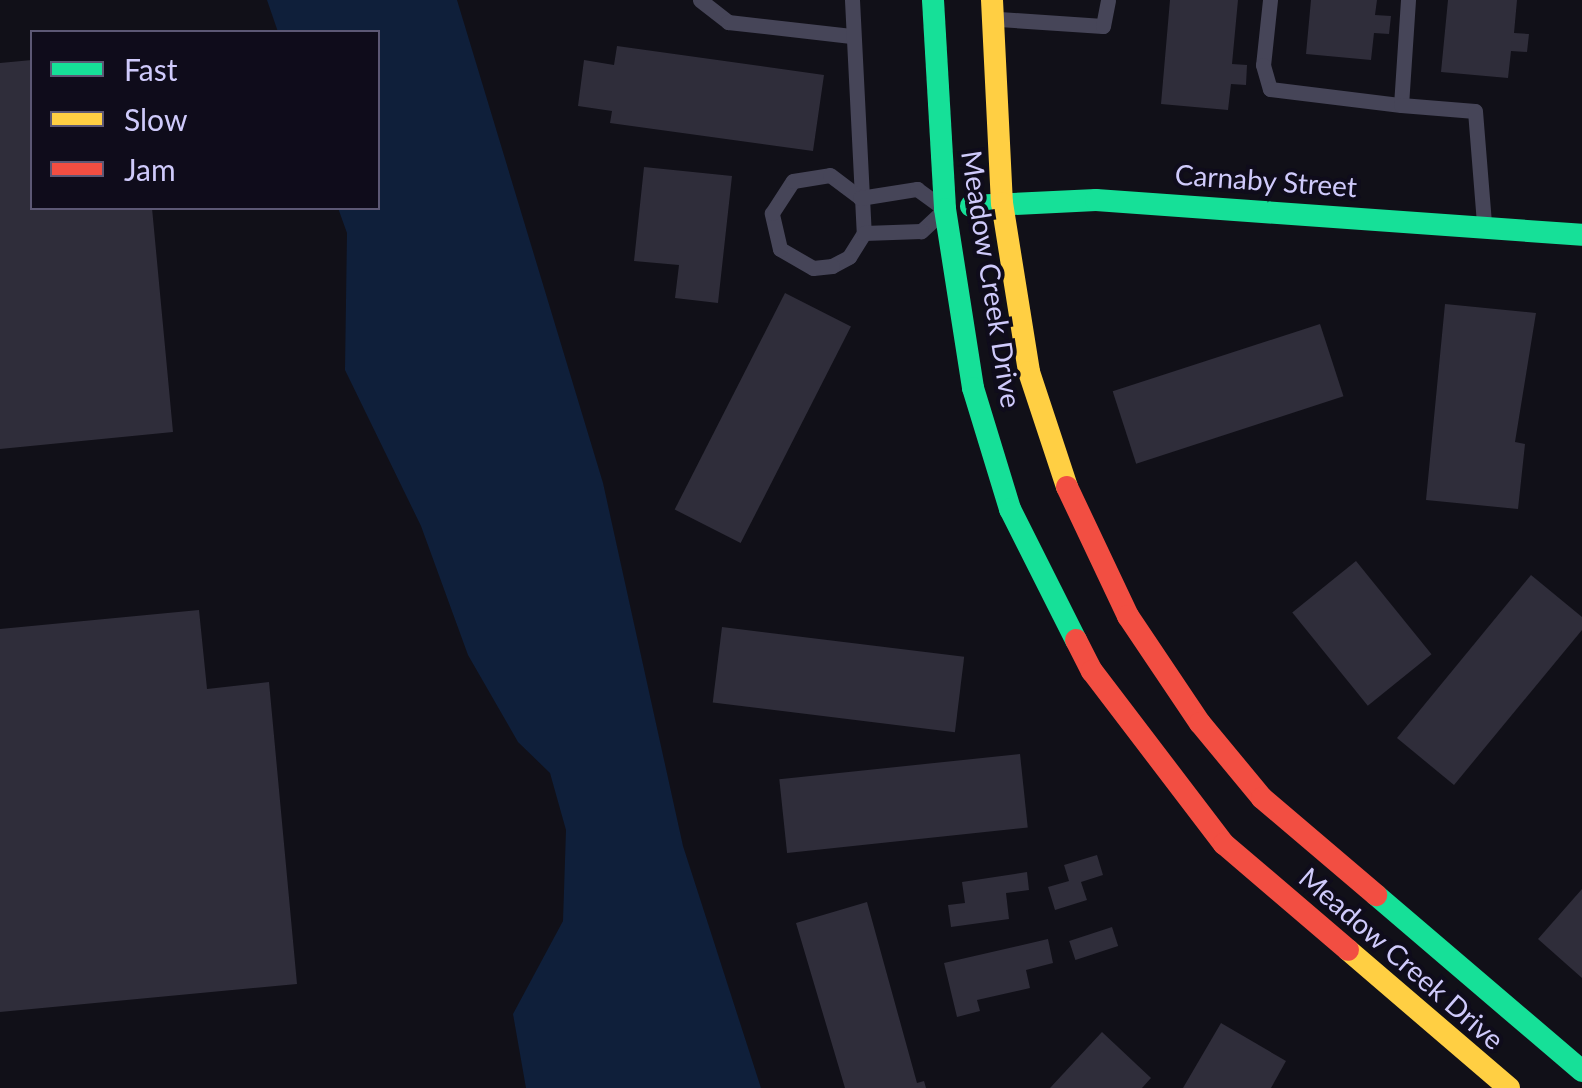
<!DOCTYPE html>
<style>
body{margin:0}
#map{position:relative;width:1582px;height:1088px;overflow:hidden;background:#111018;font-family:Lato,sans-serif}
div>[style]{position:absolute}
.water>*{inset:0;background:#0f1f3a}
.building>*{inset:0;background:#2f2d3a;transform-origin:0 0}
.lane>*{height:15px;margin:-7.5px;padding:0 7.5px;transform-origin:7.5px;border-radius:7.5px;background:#464558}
.fast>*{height:22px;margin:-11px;padding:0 11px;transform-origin:11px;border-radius:11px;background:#16e098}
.slow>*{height:22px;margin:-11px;padding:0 11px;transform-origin:11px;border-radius:11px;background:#ffcf43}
.jam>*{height:22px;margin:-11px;padding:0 11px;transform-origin:11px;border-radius:11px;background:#f24e42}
span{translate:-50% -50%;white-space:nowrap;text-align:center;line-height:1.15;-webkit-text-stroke:8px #0f0c1b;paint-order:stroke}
.street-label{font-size:28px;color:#cfcafb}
.legend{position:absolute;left:30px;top:30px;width:350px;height:180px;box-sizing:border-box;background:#0f0c1b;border:2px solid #5c5875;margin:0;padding:12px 18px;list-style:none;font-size:30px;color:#cfcafb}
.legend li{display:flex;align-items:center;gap:20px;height:50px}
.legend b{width:50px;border:2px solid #5c5875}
</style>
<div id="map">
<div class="water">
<i style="clip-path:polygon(267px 0,457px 0,603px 483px,683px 846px,761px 1088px,526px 1088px,513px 1014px,563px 921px,566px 830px,550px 773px,518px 742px,468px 655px,421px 526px,345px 370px,347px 233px,338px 208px,378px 208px,378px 32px,278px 32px)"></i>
</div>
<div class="building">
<i style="clip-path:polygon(1170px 0,1238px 0,1232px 64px,1247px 65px,1246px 85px,1231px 84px,1228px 110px,1161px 104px)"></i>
<i style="clip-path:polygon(1311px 0,1377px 0,1375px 15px,1391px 16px,1389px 34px,1374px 33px,1371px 60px,1306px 54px)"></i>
<i style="clip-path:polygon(1448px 0,1517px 0,1514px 33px,1529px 34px,1527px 52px,1511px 51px,1508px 78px,1441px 72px)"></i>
<i style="clip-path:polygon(617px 46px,824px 75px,813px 151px,610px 123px,612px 111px,578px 106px,584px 60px,614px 65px)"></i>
<i style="clip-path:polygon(32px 60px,32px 208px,152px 208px,173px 432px,0 449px,0 63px)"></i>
<i style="clip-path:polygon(644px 167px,732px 176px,718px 303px,675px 298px,679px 265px,634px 261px)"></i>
<i style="left:785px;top:293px;width:74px;height:243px;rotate:27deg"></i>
<i style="clip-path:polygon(1445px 304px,1536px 313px,1515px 442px,1525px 444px,1518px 509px,1426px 500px)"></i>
<i style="left:1320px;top:324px;width:76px;height:218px;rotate:72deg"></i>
<i style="left:1356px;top:561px;width:120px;height:82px;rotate:51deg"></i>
<i style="clip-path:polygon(1531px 575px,1582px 617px,1582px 630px,1454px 785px,1397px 738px)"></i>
<i style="clip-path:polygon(199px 610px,207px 689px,269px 682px,297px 984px,0 1012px,0 629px)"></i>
<i style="left:722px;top:627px;width:244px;height:76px;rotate:7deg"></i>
<i style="left:1020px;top:754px;width:74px;height:242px;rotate:84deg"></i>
<i style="clip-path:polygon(1097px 855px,1103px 875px,1081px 882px,1087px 900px,1055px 910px,1048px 887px,1069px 881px,1064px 865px)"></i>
<i style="clip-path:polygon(1027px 872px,1029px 890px,1006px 893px,1009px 919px,951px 927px,948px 905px,965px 903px,962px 882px)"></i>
<i style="clip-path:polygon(1582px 889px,1582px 978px,1538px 939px)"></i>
<i style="clip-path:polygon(867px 902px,917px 1083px,924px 1081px,926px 1088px,845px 1088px,796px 923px)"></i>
<i style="left:1112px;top:927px;width:20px;height:45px;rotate:72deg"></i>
<i style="clip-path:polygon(1048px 939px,1053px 963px,1026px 970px,1030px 988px,977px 1000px,980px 1011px,957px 1017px,944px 963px)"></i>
<i style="clip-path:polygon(1221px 1023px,1286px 1061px,1271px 1088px,1183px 1088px)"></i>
<i style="clip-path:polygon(1102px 1032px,1151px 1078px,1142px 1088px,1050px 1088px)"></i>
</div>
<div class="lane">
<i style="left:700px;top:0;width:36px;rotate:38deg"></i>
<i style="left:728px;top:22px;width:124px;rotate:6.5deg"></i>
<i style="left:852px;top:0;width:233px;rotate:87.1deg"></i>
<i style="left:864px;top:233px;width:28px;rotate:122deg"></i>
<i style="left:849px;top:257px;width:19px;rotate:152deg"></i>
<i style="left:832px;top:266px;width:19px;rotate:174deg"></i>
<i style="left:813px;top:268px;width:38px;rotate:-150deg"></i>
<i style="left:780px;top:249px;width:37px;rotate:-103deg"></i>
<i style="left:772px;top:213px;width:38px;rotate:-57deg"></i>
<i style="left:793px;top:181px;width:37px;rotate:-9deg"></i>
<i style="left:830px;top:175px;width:38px;rotate:37deg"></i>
<i style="left:1270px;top:0;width:65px;rotate:96.1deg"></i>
<i style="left:1263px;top:65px;width:25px;rotate:74deg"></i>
<i style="left:1270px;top:89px;width:132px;rotate:7deg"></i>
<i style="left:1408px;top:0;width:105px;rotate:93.8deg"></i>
<i style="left:1401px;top:105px;width:74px;rotate:4.6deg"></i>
<i style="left:1475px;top:111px;width:111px;rotate:85.4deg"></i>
<i style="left:999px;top:19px;width:104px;rotate:3.9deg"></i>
<i style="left:1103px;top:26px;width:26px;rotate:-79deg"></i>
<i style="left:860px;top:198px;width:58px;rotate:-9deg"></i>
<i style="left:917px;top:189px;width:34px;rotate:36deg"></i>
<i style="left:945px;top:209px;width:33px;rotate:137deg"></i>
<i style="left:921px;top:231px;width:57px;rotate:178deg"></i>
</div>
<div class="fast">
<i style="left:933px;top:0;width:209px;rotate:86.7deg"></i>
<i style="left:945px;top:209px;width:181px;rotate:81.1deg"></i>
<i style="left:973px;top:388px;width:127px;rotate:73deg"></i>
<i style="left:1010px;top:509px;width:147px;rotate:63.3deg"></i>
<i style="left:971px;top:206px;width:125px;rotate:-2.7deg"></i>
<i style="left:1096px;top:200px;width:487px;rotate:4.1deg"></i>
<i style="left:1376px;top:895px;width:271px;rotate:40.5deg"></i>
</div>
<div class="slow">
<i style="left:992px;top:0;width:203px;rotate:87.2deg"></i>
<i style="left:1002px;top:203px;width:171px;rotate:80.9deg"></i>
<i style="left:1029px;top:372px;width:121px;rotate:71.7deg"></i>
<i style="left:1348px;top:950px;width:212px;rotate:40.6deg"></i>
</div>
<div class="jam">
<i style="left:1067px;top:487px;width:143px;rotate:64.7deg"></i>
<i style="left:1128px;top:616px;width:129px;rotate:56.1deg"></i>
<i style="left:1200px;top:723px;width:97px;rotate:50.4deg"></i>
<i style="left:1262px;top:798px;width:150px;rotate:40.4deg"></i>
<i style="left:1076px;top:640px;width:35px;rotate:63deg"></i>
<i style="left:1092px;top:671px;width:218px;rotate:52.7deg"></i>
<i style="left:1224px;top:844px;width:163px;rotate:40.5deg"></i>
</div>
<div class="street-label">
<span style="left:1266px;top:180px;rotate:4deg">Carnaby Street</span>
<span style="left:992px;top:279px;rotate:81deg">Meadow Creek Drive</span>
<span style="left:1402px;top:958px;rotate:41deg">Meadow Creek Drive</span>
</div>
<ul class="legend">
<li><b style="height:12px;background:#16e098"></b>Fast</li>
<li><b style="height:12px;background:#ffcf43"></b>Slow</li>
<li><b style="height:12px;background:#f24e42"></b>Jam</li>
</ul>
</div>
